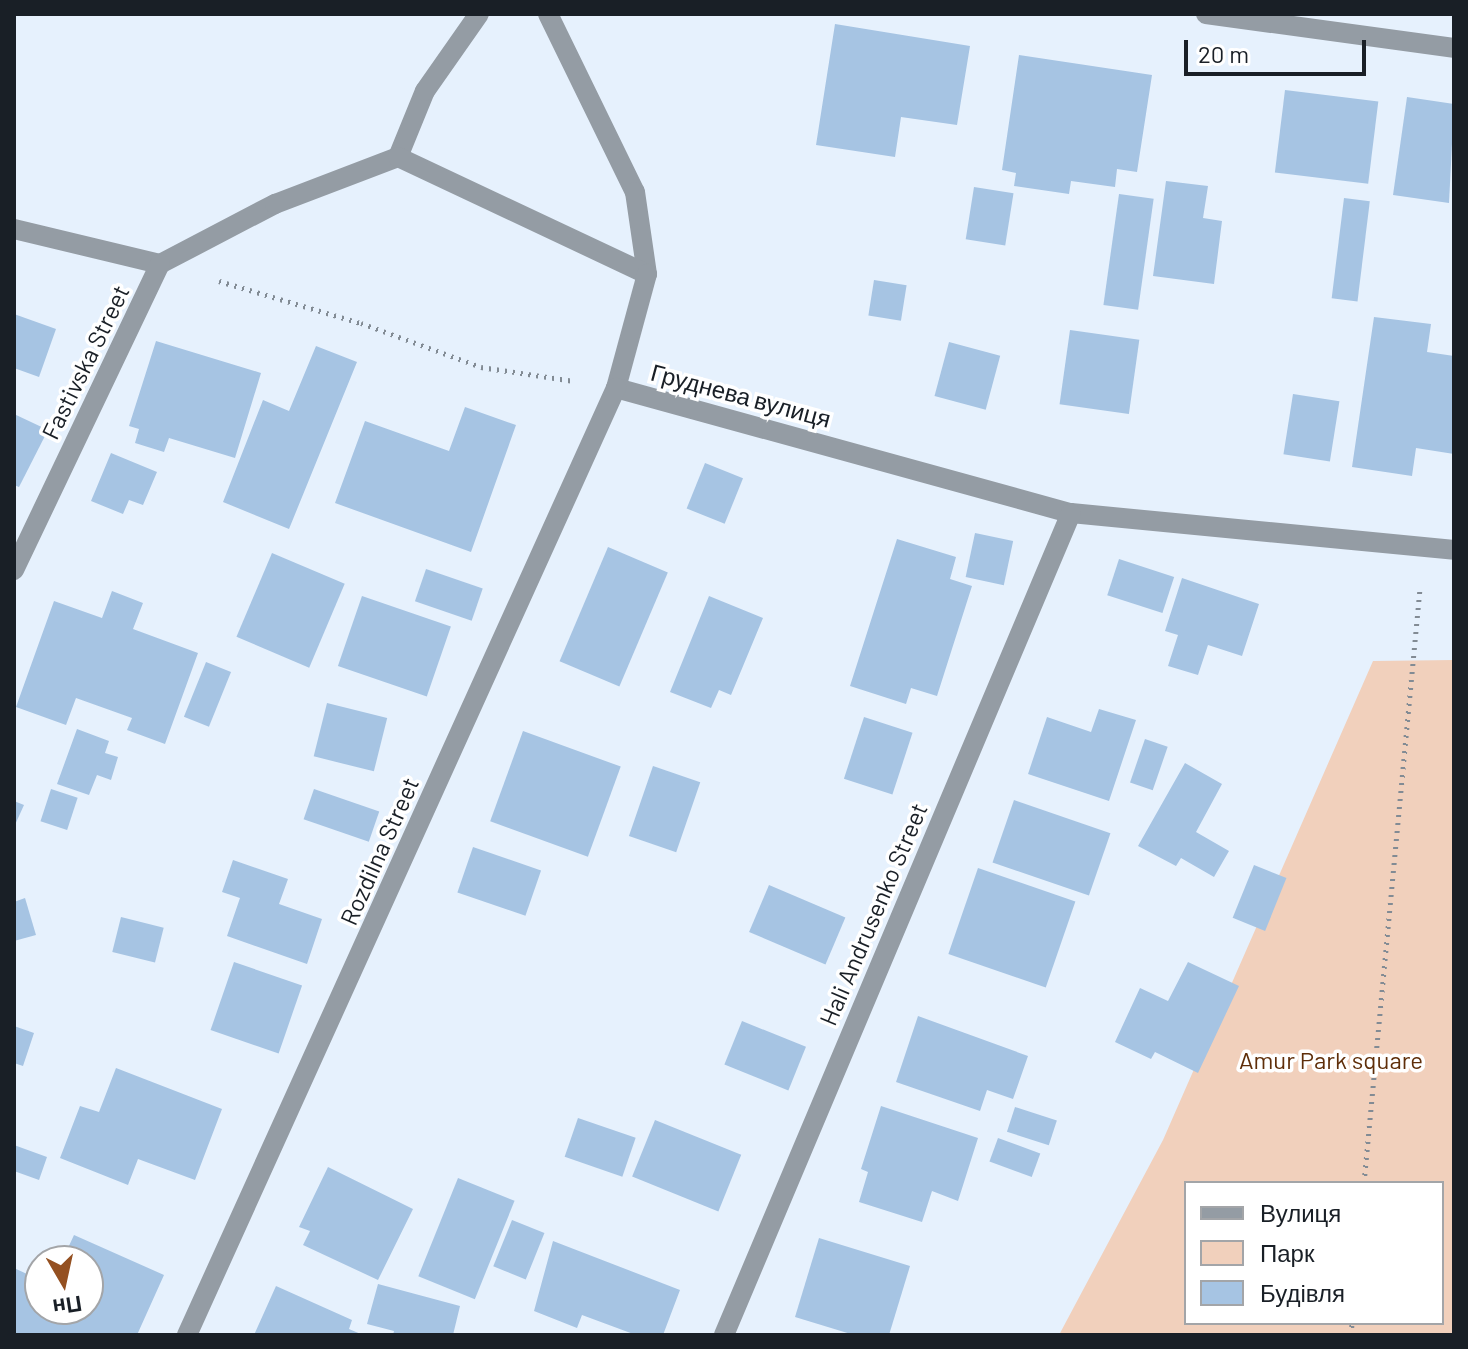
<!DOCTYPE html>
<meta charset="utf-8">
<style>
body{margin:0}
#map{position:relative;width:1468px;height:1349px;overflow:hidden;background:#e6f1fd;font-family:Barlow,sans-serif}
div>[style]{position:absolute}
.green>*{inset:0;background:#f1d0bc}
.building>*{inset:0;background:#a6c4e3;transform-origin:0 0}
.path>*{height:5px;margin-top:-2.5px;transform-origin:0;background:repeating-linear-gradient(90deg,#828b94 0 2px,transparent 0 8px)}
.minor>*{height:20px;margin:-10px;padding:0 10px;transform-origin:10px;border-radius:10px;background:#949ca4}
span{translate:-50% -50%;white-space:nowrap;text-align:center;line-height:1.15;-webkit-text-stroke:7px #fff;paint-order:stroke}
.street-label{font-size:24px;color:#191f26}
.park-label{font-size:24px;color:#5f2e09}
.frame{position:absolute;inset:0;border:16px solid #191f26;pointer-events:none}
.legend{position:absolute;left:1184px;top:1181px;width:260px;height:144px;box-sizing:border-box;background:#fff;border:2px solid #a3a5a8;margin:0;padding:10px 14px;list-style:none;font-size:24px;color:#191f26}
.legend li{display:flex;align-items:center;gap:16px;height:40px}
.legend b{width:40px;border:2px solid #a3a5a8}
.north{position:absolute;left:24px;top:1245px;width:80px;height:80px;box-sizing:border-box;background:#fff;border:2px solid #a3a5a8;border-radius:50%;rotate:171deg;font-size:22px;font-weight:700;line-height:32px;text-align:center;color:#191f26}
.north::after{content:'';display:block;margin:auto;width:28px;height:36px;background:#945021;clip-path:polygon(50% 0,100% 100%,50% 72%,0 100%)}
.scale{position:absolute;left:1184px;top:40px;width:182px;height:36px;box-sizing:border-box;border:4px solid #191f26;border-top:0;padding-left:10px;font-size:24px;line-height:28px;white-space:nowrap;color:#191f26;-webkit-text-stroke:6px #fff;paint-order:stroke}
</style>
<div id="map">
<div class="green">
<i style="clip-path:polygon(evenodd,1454px 660px,1454px 1335px,1059px 1335px,1163px 1140px,1373px 661px,1454px 660px,1186px 1183px,1442px 1183px,1442px 1323px,1186px 1323px,1186px 1183px)"></i>
</div>
<div class="building">
<i style="clip-path:polygon(835px 24px,970px 46px,957px 125px,901px 117px,895px 157px,816px 145px)"></i>
<i style="clip-path:polygon(1019px 55px,1152px 75px,1137px 172px,1117px 169px,1115px 187px,1071px 181px,1069px 194px,1014px 186px,1016px 173px,1002px 170px)"></i>
<i style="left:1285px;top:90px;width:94px;height:83px;rotate:7deg"></i>
<i style="clip-path:polygon(1407px 97px,1454px 104px,1449px 203px,1393px 195px)"></i>
<i style="clip-path:polygon(1166px 181px,1208px 186px,1203px 218px,1222px 221px,1214px 284px,1153px 276px)"></i>
<i style="left:974px;top:187px;width:40px;height:53px;rotate:9deg"></i>
<i style="left:1119px;top:194px;width:35px;height:112px;rotate:8deg"></i>
<i style="left:1344px;top:198px;width:26px;height:101px;rotate:7deg"></i>
<i style="left:874px;top:280px;width:33px;height:36px;rotate:9deg"></i>
<i style="clip-path:polygon(14px 314px,56px 329px,39px 377px,14px 368px)"></i>
<i style="clip-path:polygon(1374px 317px,1431px 324px,1427px 352px,1454px 356px,1454px 454px,1416px 448px,1412px 476px,1352px 467px)"></i>
<i style="left:1070px;top:330px;width:70px;height:75px;rotate:8deg"></i>
<i style="clip-path:polygon(156px 341px,261px 373px,235px 458px,169px 438px,164px 452px,135px 443px,139px 429px,129px 426px)"></i>
<i style="left:949px;top:342px;width:53px;height:56px;rotate:15deg"></i>
<i style="clip-path:polygon(316px 346px,357px 362px,289px 529px,223px 502px,263px 400px,289px 411px)"></i>
<i style="left:1293px;top:394px;width:47px;height:61px;rotate:9deg"></i>
<i style="clip-path:polygon(465px 407px,516px 425px,471px 552px,335px 503px,365px 421px,449px 451px)"></i>
<i style="clip-path:polygon(14px 414px,48px 430px,19px 487px,14px 485px)"></i>
<i style="clip-path:polygon(111px 453px,157px 472px,143px 505px,129px 500px,123px 514px,91px 501px)"></i>
<i style="left:705px;top:463px;width:41px;height:49px;rotate:22deg"></i>
<i style="left:975px;top:533px;width:39px;height:45px;rotate:12deg"></i>
<i style="clip-path:polygon(897px 539px,956px 557px,950px 579px,972px 586px,937px 696px,911px 688px,906px 704px,850px 686px)"></i>
<i style="left:608px;top:547px;width:65px;height:124px;rotate:23deg"></i>
<i style="left:272px;top:553px;width:79px;height:91px;rotate:23deg"></i>
<i style="left:1119px;top:559px;width:58px;height:38px;rotate:18deg"></i>
<i style="left:426px;top:569px;width:60px;height:34px;rotate:19deg"></i>
<i style="clip-path:polygon(1182px 578px,1259px 604px,1242px 656px,1208px 645px,1198px 675px,1168px 666px,1178px 635px,1165px 631px)"></i>
<i style="clip-path:polygon(112px 591px,143px 603px,133px 629px,198px 653px,165px 744px,127px 730px,132px 718px,76px 698px,66px 725px,16px 707px,54px 601px,102px 618px)"></i>
<i style="left:362px;top:596px;width:94px;height:74px;rotate:19deg"></i>
<i style="clip-path:polygon(709px 596px,763px 618px,731px 695px,719px 690px,711px 708px,670px 692px)"></i>
<i style="left:206px;top:662px;width:27px;height:59px;rotate:22deg"></i>
<i style="left:327px;top:703px;width:62px;height:55px;rotate:14deg"></i>
<i style="clip-path:polygon(1099px 709px,1136px 720px,1109px 801px,1028px 774px,1047px 717px,1091px 732px)"></i>
<i style="left:864px;top:717px;width:51px;height:65px;rotate:18deg"></i>
<i style="clip-path:polygon(77px 729px,109px 741px,105px 753px,118px 757px,111px 780px,97px 775px,89px 795px,57px 784px)"></i>
<i style="left:523px;top:731px;width:104px;height:96px;rotate:20deg"></i>
<i style="left:1145px;top:739px;width:24px;height:46px;rotate:19deg"></i>
<i style="clip-path:polygon(1185px 763px,1222px 784px,1196px 832px,1229px 851px,1214px 877px,1181px 858px,1176px 866px,1138px 846px)"></i>
<i style="left:653px;top:766px;width:50px;height:74px;rotate:19deg"></i>
<i style="left:51px;top:789px;width:28px;height:34px;rotate:18deg"></i>
<i style="left:314px;top:789px;width:69px;height:32px;rotate:19deg"></i>
<i style="left:1014px;top:800px;width:102px;height:66px;rotate:19deg"></i>
<i style="clip-path:polygon(14px 801px,24px 805px,14px 827px)"></i>
<i style="left:473px;top:847px;width:72px;height:48px;rotate:19deg"></i>
<i style="clip-path:polygon(233px 860px,288px 879px,279px 904px,322px 919px,307px 964px,227px 936px,240px 898px,222px 892px)"></i>
<i style="left:1254px;top:865px;width:35px;height:57px;rotate:22deg"></i>
<i style="left:978px;top:868px;width:103px;height:91px;rotate:19deg"></i>
<i style="left:769px;top:885px;width:83px;height:51px;rotate:23deg"></i>
<i style="clip-path:polygon(25px 898px,36px 935px,14px 941px,14px 902px)"></i>
<i style="left:121px;top:917px;width:44px;height:36px;rotate:14deg"></i>
<i style="left:234px;top:962px;width:72px;height:72px;rotate:19deg"></i>
<i style="clip-path:polygon(1188px 962px,1239px 986px,1198px 1073px,1155px 1052px,1151px 1059px,1115px 1042px,1140px 988px,1168px 1001px)"></i>
<i style="clip-path:polygon(918px 1016px,1028px 1056px,1013px 1099px,987px 1090px,980px 1111px,896px 1082px)"></i>
<i style="left:742px;top:1021px;width:69px;height:47px;rotate:22deg"></i>
<i style="clip-path:polygon(14px 1026px,34px 1033px,23px 1066px,14px 1063px)"></i>
<i style="clip-path:polygon(116px 1068px,222px 1109px,195px 1180px,138px 1159px,128px 1185px,60px 1158px,80px 1106px,99px 1112px)"></i>
<i style="clip-path:polygon(881px 1106px,978px 1138px,958px 1201px,932px 1191px,922px 1222px,859px 1202px,868px 1172px,861px 1169px)"></i>
<i style="left:1015px;top:1107px;width:44px;height:26px;rotate:18deg"></i>
<i style="left:578px;top:1118px;width:61px;height:41px;rotate:19deg"></i>
<i style="left:655px;top:1120px;width:93px;height:61px;rotate:22deg"></i>
<i style="left:998px;top:1138px;width:45px;height:25px;rotate:20deg"></i>
<i style="clip-path:polygon(14px 1145px,47px 1157px,39px 1180px,14px 1171px)"></i>
<i style="clip-path:polygon(328px 1167px,413px 1209px,378px 1280px,303px 1245px,310px 1231px,299px 1227px)"></i>
<i style="left:458px;top:1178px;width:61px;height:106px;rotate:22deg"></i>
<i style="left:512px;top:1220px;width:35px;height:50px;rotate:22deg"></i>
<i style="clip-path:polygon(74px 1235px,164px 1275px,137px 1335px,14px 1335px,14px 1268px,40px 1280px,40px 1309px,88px 1309px,88px 1261px,62px 1261px)"></i>
<i style="clip-path:polygon(819px 1238px,910px 1266px,889px 1335px,854px 1335px,795px 1317px)"></i>
<i style="clip-path:polygon(553px 1241px,680px 1290px,663px 1335px,636px 1335px,582px 1315px,577px 1328px,534px 1311px)"></i>
<i style="clip-path:polygon(378px 1284px,460px 1306px,453px 1335px,393px 1335px,394px 1331px,367px 1324px)"></i>
<i style="clip-path:polygon(276px 1286px,352px 1320px,349px 1329px,363px 1335px,254px 1335px)"></i>
</div>
<div class="path">
<i style="left:219px;top:281px;width:148px;rotate:16.5deg"></i>
<i style="left:361px;top:323px;width:128px;rotate:20.1deg"></i>
<i style="left:481px;top:367px;width:94px;rotate:8.6deg"></i>
<i style="left:1364px;top:1183px;width:598px;rotate:-84.62deg"></i>
<i style="left:1351px;top:1335px;width:12px;rotate:-85deg"></i>
</div>
<div class="minor">
<i style="left:548px;top:14px;width:198px;rotate:64deg"></i>
<i style="left:635px;top:192px;width:83px;rotate:81.7deg"></i>
<i style="left:1206px;top:14px;width:250px;rotate:7.8deg"></i>
<i style="left:398px;top:157px;width:71px;rotate:-67.8deg"></i>
<i style="left:425px;top:91px;width:94px;rotate:-55deg"></i>
<i style="left:14px;top:229px;width:150px;rotate:13.5deg"></i>
<i style="left:160px;top:264px;width:130px;rotate:-27.6deg"></i>
<i style="left:275px;top:204px;width:132px;rotate:-20.9deg"></i>
<i style="left:398px;top:157px;width:275px;rotate:25.2deg"></i>
<i style="left:647px;top:274px;width:118px;rotate:105.2deg"></i>
<i style="left:616px;top:388px;width:472px;rotate:15.4deg"></i>
<i style="left:1071px;top:513px;width:385px;rotate:5.5deg"></i>
<i style="left:14px;top:570px;width:339px;rotate:-64.5deg"></i>
<i style="left:187px;top:1335px;width:1040px;rotate:-65.63deg"></i>
<i style="left:724px;top:1335px;width:892px;rotate:-67.11deg"></i>
</div>
<div class="street-label">
<span style="left:85px;top:362px;rotate:-64deg">Fastivska Street</span>
<span style="left:741px;top:395px;rotate:15deg">Груднева вулиця</span>
<span style="left:379px;top:851px;rotate:-66deg">Rozdilna Street</span>
<span style="left:873px;top:914px;rotate:-67deg">Hali Andrusenko Street</span>
</div>
<div class="park-label">
<span style="left:1331px;top:1060px">Amur Park square</span>
</div>
<div class="frame"></div>
<ul class="legend">
<li><b style="height:10px;background:#949ca4"></b>Вулиця</li>
<li><b style="height:22px;background:#f1d0bc"></b>Парк</li>
<li><b style="height:22px;background:#a6c4e3"></b>Будівля</li>
</ul>
<div class="north">Пн</div>
<div class="scale">20 m</div>
</div>
